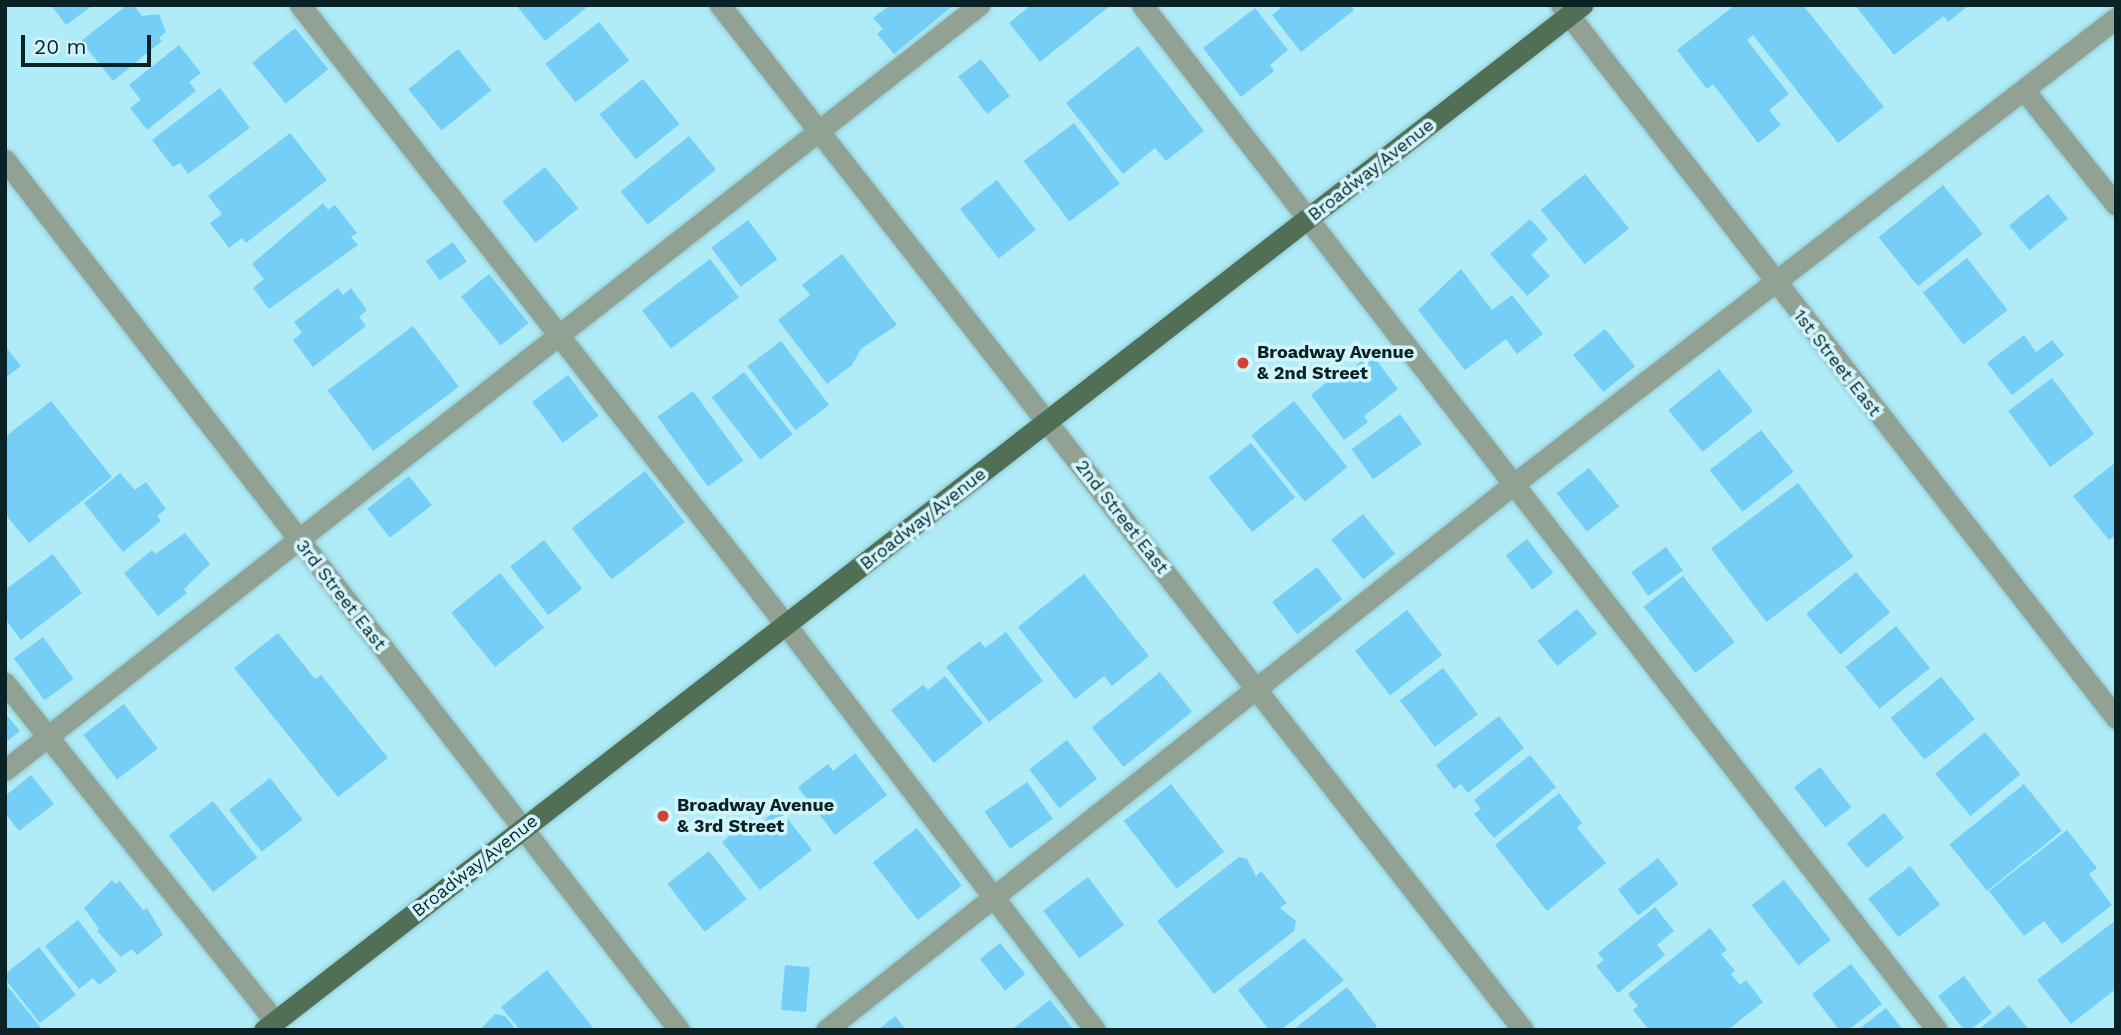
<!DOCTYPE html>
<style>
body{margin:0}
#map{position:relative;width:2121px;height:1035px;overflow:hidden;background:#afecf7;font-family:"Work Sans",sans-serif}
div>[style]{position:absolute}
.building>*{inset:0;background:#75cef6;transform-origin:0 0}
.roads{filter:drop-shadow(0 0 2px #91c8d1) drop-shadow(0 0 2px #91c8d1)}
.minor>*{height:21px;margin:-10.5px;padding:0 10.5px;transform-origin:10.5px;border-radius:10.5px;background:#91a294}
.major>*{height:21px;margin:-10.5px;padding:0 10.5px;transform-origin:10.5px;border-radius:10.5px;background:#506f55}
.dots>*{width:19px;height:19px;translate:-50% -50%;box-sizing:border-box;border:4px solid #d1f5fb;border-radius:50%}
span{translate:-50% -50%;white-space:nowrap;text-align:center;line-height:1.15;-webkit-text-stroke:7px #d1f5fb;paint-order:stroke}
.street-label{font-size:18px;color:#092226}
.poi-label{font-size:18px;color:#092226;font-weight:700}
.left{translate:0 -50%;text-align:left}
.frame{position:absolute;inset:0;border:7px solid #092226;pointer-events:none}
.scale{position:absolute;left:21px;top:35px;width:130px;height:32px;box-sizing:border-box;border:4px solid #092226;border-top:0;padding-left:9px;font-size:21px;line-height:24px;white-space:nowrap;color:#092226;-webkit-text-stroke:5px #d1f5fb;paint-order:stroke}
</style>
<div id="map">
<div class="building">
<i style="clip-path:polygon(51px 5px,93px 5px,66px 25px)"></i>
<i style="clip-path:polygon(127px 5px,134px 5px,142px 16px,159px 14px,166px 32px,159px 38px,162px 41px,113px 81px,81px 41px)"></i>
<i style="clip-path:polygon(516px 5px,584px 5px,586px 8px,545px 41px)"></i>
<i style="clip-path:polygon(890px 5px,954px 5px,894px 54px,877px 34px,883px 29px,873px 18px)"></i>
<i style="clip-path:polygon(1031px 5px,1111px 5px,1040px 62px,1009px 23px)"></i>
<i style="clip-path:polygon(1284px 5px,1350px 5px,1354px 10px,1301px 52px,1272px 15px)"></i>
<i style="clip-path:polygon(1735px 5px,1803px 5px,1884px 107px,1838px 143px,1753px 35px,1747px 40px,1789px 94px,1769px 110px,1781px 125px,1758px 143px,1713px 84px,1707px 89px,1677px 50px)"></i>
<i style="clip-path:polygon(1855px 5px,1969px 5px,1948px 22px,1944px 16px,1894px 55px)"></i>
<i style="clip-path:polygon(1255px 8px,1288px 50px,1270px 65px,1274px 71px,1241px 97px,1203px 48px)"></i>
<i style="left:599px;top:22px;width:49px;height:68px;rotate:52deg"></i>
<i style="left:295px;top:28px;width:53px;height:55px;rotate:51deg"></i>
<i style="clip-path:polygon(179px 45px,201px 73px,189px 82px,196px 91px,147px 130px,130px 108px,141px 100px,129px 85px)"></i>
<i style="clip-path:polygon(1138px 46px,1204px 131px,1166px 161px,1155px 148px,1123px 174px,1066px 103px)"></i>
<i style="left:458px;top:49px;width:53px;height:64px;rotate:51deg"></i>
<i style="left:981px;top:59px;width:47px;height:29px;rotate:52deg"></i>
<i style="left:643px;top:79px;width:58px;height:56px;rotate:51deg"></i>
<i style="clip-path:polygon(220px 88px,250px 128px,188px 174px,180px 163px,173px 167px,152px 140px)"></i>
<i style="left:1074px;top:123px;width:76px;height:63px;rotate:53deg"></i>
<i style="clip-path:polygon(290px 133px,327px 180px,246px 243px,242px 238px,229px 248px,210px 223px,222px 214px,208px 196px)"></i>
<i style="left:689px;top:136px;width:43px;height:88px;rotate:51deg"></i>
<i style="left:545px;top:167px;width:53px;height:55px;rotate:51deg"></i>
<i style="left:1585px;top:174px;width:70px;height:57px;rotate:51deg"></i>
<i style="left:997px;top:180px;width:63px;height:47px;rotate:52deg"></i>
<i style="left:1943px;top:185px;width:63px;height:83px;rotate:51deg"></i>
<i style="left:2048px;top:194px;width:32px;height:50px;rotate:51deg"></i>
<i style="clip-path:polygon(323px 203px,328px 210px,335px 205px,357px 233px,351px 237px,358px 245px,269px 309px,253px 288px,264px 279px,252px 264px)"></i>
<i style="clip-path:polygon(1530px 219px,1548px 239px,1531px 255px,1550px 276px,1527px 296px,1490px 254px)"></i>
<i style="left:748px;top:220px;width:49px;height:46px;rotate:53deg"></i>
<i style="left:453px;top:242px;width:24px;height:33px;rotate:55deg"></i>
<i style="clip-path:polygon(842px 254px,897px 325px,861px 349px,852px 365px,827px 384px,778px 320px,810px 295px,802px 285px)"></i>
<i style="left:1967px;top:258px;width:66px;height:56px;rotate:52deg"></i>
<i style="left:710px;top:259px;width:48px;height:85px;rotate:53deg"></i>
<i style="clip-path:polygon(1461px 269px,1492px 310px,1512px 295px,1543px 334px,1517px 354px,1506px 339px,1465px 370px,1418px 310px)"></i>
<i style="left:489px;top:274px;width:63px;height:36px;rotate:51deg"></i>
<i style="clip-path:polygon(338px 288px,343px 295px,351px 288px,367px 310px,359px 317px,366px 326px,313px 367px,293px 340px,302px 333px,294px 322px)"></i>
<i style="left:413px;top:326px;width:76px;height:107px;rotate:53deg"></i>
<i style="left:1605px;top:329px;width:48px;height:41px;rotate:51deg"></i>
<i style="clip-path:polygon(2024px 335px,2036px 352px,2052px 340px,2064px 355px,2012px 395px,1987px 363px)"></i>
<i style="left:781px;top:341px;width:80px;height:42px;rotate:53deg"></i>
<i style="clip-path:polygon(5px 346px,21px 366px,5px 378px)"></i>
<i style="clip-path:polygon(1370px 352px,1398px 389px,1364px 416px,1368px 422px,1344px 440px,1311px 395px,1335px 376px,1339px 383px)"></i>
<i style="left:1719px;top:369px;width:54px;height:65px;rotate:51deg"></i>
<i style="left:744px;top:372px;width:79px;height:41px;rotate:52deg"></i>
<i style="left:568px;top:375px;width:51px;height:45px;rotate:53deg"></i>
<i style="left:2052px;top:378px;width:70px;height:55px;rotate:53deg"></i>
<i style="left:693px;top:391px;width:86px;height:44px;rotate:54deg"></i>
<i style="clip-path:polygon(51px 401px,112px 477px,29px 543px,5px 514px,5px 437px)"></i>
<i style="left:1294px;top:401px;width:85px;height:55px;rotate:51deg"></i>
<i style="left:1400px;top:414px;width:37px;height:60px;rotate:54deg"></i>
<i style="left:1761px;top:430px;width:53px;height:65px;rotate:52deg"></i>
<i style="left:1251px;top:443px;width:70px;height:55px;rotate:51deg"></i>
<i style="clip-path:polygon(2116px 462px,2116px 535px,2109px 540px,2073px 496px)"></i>
<i style="left:1589px;top:468px;width:49px;height:41px;rotate:52deg"></i>
<i style="left:645px;top:471px;width:65px;height:93px;rotate:52deg"></i>
<i style="clip-path:polygon(120px 473px,135px 490px,146px 482px,166px 509px,157px 516px,161px 521px,123px 552px,84px 503px)"></i>
<i style="left:409px;top:476px;width:37px;height:53px;rotate:52deg"></i>
<i style="left:1798px;top:483px;width:92px;height:109px;rotate:53deg"></i>
<i style="left:1363px;top:514px;width:51px;height:41px;rotate:51deg"></i>
<i style="clip-path:polygon(185px 533px,210px 564px,184px 589px,187px 593px,158px 616px,124px 573px,152px 550px,155px 554px)"></i>
<i style="left:1527px;top:539px;width:43px;height:27px;rotate:52deg"></i>
<i style="left:544px;top:540px;width:62px;height:43px;rotate:52deg"></i>
<i style="left:1666px;top:547px;width:29px;height:43px;rotate:54deg"></i>
<i style="clip-path:polygon(53px 554px,82px 593px,21px 640px,5px 619px,5px 590px)"></i>
<i style="left:1317px;top:567px;width:41px;height:57px;rotate:52deg"></i>
<i style="left:1856px;top:572px;width:53px;height:65px;rotate:50deg"></i>
<i style="left:500px;top:573px;width:70px;height:63px;rotate:51deg"></i>
<i style="clip-path:polygon(1084px 574px,1149px 656px,1112px 686px,1104px 676px,1075px 699px,1018px 627px)"></i>
<i style="left:1683px;top:576px;width:84px;height:50px;rotate:52deg"></i>
<i style="left:1577px;top:609px;width:32px;height:51px;rotate:51deg"></i>
<i style="left:1407px;top:610px;width:57px;height:66px;rotate:52deg"></i>
<i style="left:1896px;top:626px;width:54px;height:65px;rotate:51deg"></i>
<i style="clip-path:polygon(1006px 632px,1043px 681px,989px 722px,946px 667px,980px 641px,985px 648px)"></i>
<i style="clip-path:polygon(278px 633px,315px 679px,321px 675px,388px 758px,338px 797px,234px 668px)"></i>
<i style="left:43px;top:637px;width:52px;height:36px;rotate:54deg"></i>
<i style="left:1443px;top:668px;width:58px;height:54px;rotate:53deg"></i>
<i style="left:1160px;top:672px;width:51px;height:88px;rotate:51deg"></i>
<i style="clip-path:polygon(945px 676px,983px 723px,934px 763px,891px 710px,923px 685px,928px 690px)"></i>
<i style="left:1941px;top:677px;width:54px;height:65px;rotate:51deg"></i>
<i style="left:124px;top:704px;width:56px;height:51px;rotate:53deg"></i>
<i style="clip-path:polygon(5px 713px,20px 731px,5px 743px)"></i>
<i style="clip-path:polygon(1499px 716px,1524px 748px,1468px 793px,1461px 784px,1454px 789px,1436px 765px)"></i>
<i style="left:1985px;top:732px;width:55px;height:65px;rotate:50deg"></i>
<i style="left:1067px;top:740px;width:49px;height:48px;rotate:52deg"></i>
<i style="clip-path:polygon(855px 753px,887px 795px,835px 835px,798px 787px,828px 764px,833px 771px)"></i>
<i style="clip-path:polygon(1530px 755px,1556px 787px,1494px 838px,1474px 814px,1481px 809px,1474px 800px)"></i>
<i style="left:1820px;top:767px;width:51px;height:33px;rotate:52deg"></i>
<i style="clip-path:polygon(31px 775px,54px 804px,19px 831px,5px 813px,5px 796px)"></i>
<i style="left:270px;top:778px;width:53px;height:52px;rotate:52deg"></i>
<i style="left:1027px;top:782px;width:45px;height:52px;rotate:55deg"></i>
<i style="left:1171px;top:784px;width:86px;height:60px;rotate:52deg"></i>
<i style="left:2024px;top:784px;width:60px;height:96px;rotate:51deg"></i>
<i style="clip-path:polygon(1559px 793px,1582px 823px,1577px 828px,1606px 863px,1547px 911px,1495px 845px)"></i>
<i style="left:213px;top:801px;width:72px;height:56px;rotate:52deg"></i>
<i style="clip-path:polygon(779px 808px,812px 850px,760px 890px,722px 842px,752px 819px,757px 826px)"></i>
<i style="left:1884px;top:813px;width:32px;height:48px;rotate:51deg"></i>
<i style="left:917px;top:828px;width:73px;height:56px;rotate:52deg"></i>
<i style="clip-path:polygon(2067px 830px,2097px 868px,2089px 874px,2112px 905px,2062px 944px,2044px 921px,2024px 936px,1989px 891px)"></i>
<i style="left:709px;top:851px;width:61px;height:53px;rotate:52deg"></i>
<i style="clip-path:polygon(1239px 857px,1247px 859px,1256px 876px,1261px 871px,1287px 903px,1280px 908px,1296px 921px,1294px 931px,1214px 994px,1157px 921px)"></i>
<i style="left:1658px;top:858px;width:33px;height:51px;rotate:52deg"></i>
<i style="left:1910px;top:866px;width:49px;height:53px;rotate:52deg"></i>
<i style="left:1088px;top:877px;width:60px;height:56px;rotate:53deg"></i>
<i style="clip-path:polygon(112px 880px,115px 884px,120px 881px,143px 910px,147px 908px,163px 935px,137px 955px,132px 949px,121px 957px,97px 931px,99px 929px,84px 908px)"></i>
<i style="left:1784px;top:880px;width:76px;height:41px;rotate:52deg"></i>
<i style="clip-path:polygon(1655px 907px,1674px 931px,1657px 945px,1665px 955px,1618px 993px,1596px 966px,1604px 960px,1598px 953px)"></i>
<i style="clip-path:polygon(78px 920px,117px 971px,99px 985px,93px 978px,79px 989px,45px 946px)"></i>
<i style="clip-path:polygon(2116px 920px,2116px 989px,2071px 1024px,2037px 980px)"></i>
<i style="clip-path:polygon(1710px 928px,1727px 950px,1721px 954px,1735px 971px,1731px 974px,1740px 985px,1746px 980px,1763px 1002px,1728px 1030px,1649px 1030px,1633px 1010px,1638px 1006px,1628px 994px)"></i>
<i style="clip-path:polygon(1304px 938px,1344px 980px,1281px 1030px,1269px 1030px,1238px 990px)"></i>
<i style="left:1000px;top:943px;width:40px;height:26px;rotate:51deg"></i>
<i style="clip-path:polygon(39px 947px,76px 995px,40px 1023px,5px 979px,5px 974px)"></i>
<i style="clip-path:polygon(1851px 964px,1882px 1004px,1848px 1030px,1839px 1030px,1812px 994px)"></i>
<i style="left:785px;top:965px;width:25px;height:45px;rotate:5deg"></i>
<i style="clip-path:polygon(547px 970px,595px 1030px,520px 1030px,501px 1007px)"></i>
<i style="clip-path:polygon(1964px 976px,1992px 1013px,1970px 1030px,1964px 1030px,1938px 996px)"></i>
<i style="clip-path:polygon(5px 983px,42px 1029px,40px 1030px,5px 1030px)"></i>
<i style="clip-path:polygon(1347px 987px,1377px 1026px,1372px 1030px,1293px 1030px)"></i>
<i style="clip-path:polygon(1050px 1000px,1074px 1030px,1011px 1030px)"></i>
<i style="clip-path:polygon(2009px 1005px,2029px 1030px,1978px 1030px)"></i>
<i style="clip-path:polygon(1886px 1008px,1903px 1030px,1858px 1030px)"></i>
<i style="clip-path:polygon(495px 1014px,505px 1016px,516px 1030px,480px 1030px)"></i>
<i style="clip-path:polygon(895px 1016px,906px 1030px,878px 1030px)"></i>
</div>
<div class="roads">
<div class="minor">
<i style="left:300px;top:5px;width:788px;rotate:51.91deg"></i>
<i style="left:786px;top:625px;width:509px;rotate:52.66deg"></i>
<i style="left:720px;top:5px;width:1302px;rotate:51.92deg"></i>
<i style="left:1142px;top:5px;width:1297px;rotate:52.2deg"></i>
<i style="left:1561px;top:5px;width:904px;rotate:52.1deg"></i>
<i style="left:2024px;top:90px;width:147px;rotate:51.3deg"></i>
<i style="left:5px;top:160px;width:1101px;rotate:52.23deg"></i>
<i style="left:5px;top:683px;width:433px;rotate:51.4deg"></i>
<i style="left:5px;top:770px;width:1239px;rotate:-38.15deg"></i>
<i style="left:826px;top:1030px;width:880px;rotate:-38.45deg"></i>
<i style="left:1515px;top:483px;width:760px;rotate:-37.73deg"></i>
</div>
<div class="major">
<i style="left:264px;top:1030px;width:1670px;rotate:-37.87deg"></i>
</div>
</div>
<div class="dots">
<i style="left:1243px;top:363px;background:#d14435"></i>
<i style="left:663px;top:816px;background:#d14435"></i>
</div>
<div class="street-label">
<span style="left:1371px;top:170px;rotate:-38deg">Broadway Avenue</span>
<span style="left:1837px;top:363px;rotate:52deg">1st Street East</span>
<span style="left:1122px;top:517px;rotate:52deg">2nd Street East</span>
<span style="left:923px;top:519px;rotate:-38deg">Broadway Avenue</span>
<span style="left:341px;top:595px;rotate:52deg">3rd Street East</span>
<span style="left:475px;top:866px;rotate:-38deg">Broadway Avenue</span>
</div>
<div class="poi-label">
<span class="left" style="left:1257px;top:363px">Broadway Avenue<br>&amp; 2nd Street</span>
<span class="left" style="left:677px;top:816px">Broadway Avenue<br>&amp; 3rd Street</span>
</div>
<div class="frame"></div>
<div class="scale">20 m</div>
</div>
